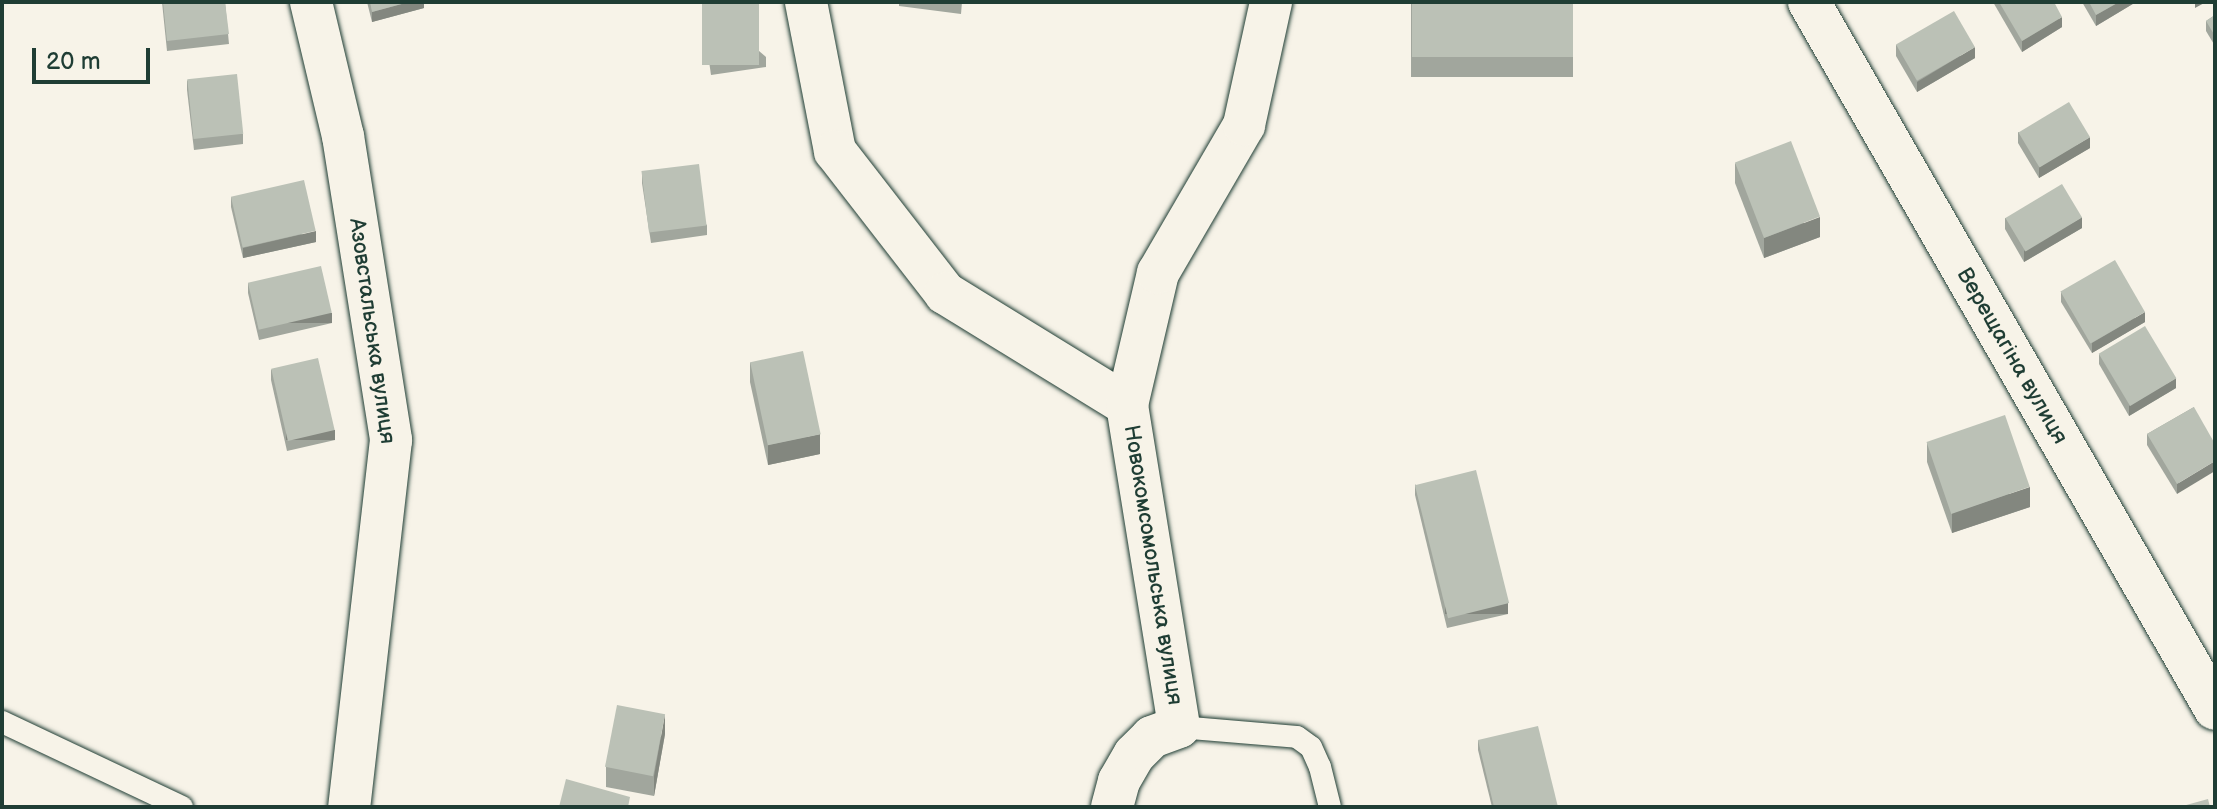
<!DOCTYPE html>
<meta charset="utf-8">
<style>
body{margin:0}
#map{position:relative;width:2217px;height:809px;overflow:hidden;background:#f7f3e8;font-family:"Balsamiq Sans",sans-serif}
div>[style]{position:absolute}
.roads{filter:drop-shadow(0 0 2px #1f3d34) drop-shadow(0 0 2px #1f3d34)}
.lane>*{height:22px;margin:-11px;padding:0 11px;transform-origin:11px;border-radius:11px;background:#f7f3e8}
.street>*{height:42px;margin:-21px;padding:0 21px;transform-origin:21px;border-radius:21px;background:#f7f3e8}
.wall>*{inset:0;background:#a1a69d;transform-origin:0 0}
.shaded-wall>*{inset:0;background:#83877f;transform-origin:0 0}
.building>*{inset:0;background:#bbc1b6;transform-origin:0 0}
span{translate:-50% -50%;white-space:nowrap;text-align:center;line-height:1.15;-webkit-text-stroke:6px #f7f3e8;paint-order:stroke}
.street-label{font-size:22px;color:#1f3d34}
.frame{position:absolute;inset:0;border:4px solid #1f3d34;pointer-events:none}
.scale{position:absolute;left:32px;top:48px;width:118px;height:36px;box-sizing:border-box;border:4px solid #1f3d34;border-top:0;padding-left:10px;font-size:24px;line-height:28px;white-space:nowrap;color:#1f3d34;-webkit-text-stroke:6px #f7f3e8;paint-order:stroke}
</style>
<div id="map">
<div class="roads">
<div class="lane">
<i style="left:2px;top:722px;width:199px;rotate:25.3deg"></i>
<i style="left:1179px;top:727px;width:118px;rotate:4.8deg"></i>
<i style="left:1297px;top:737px;width:17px;rotate:36deg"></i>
<i style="left:1311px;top:747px;width:22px;rotate:66deg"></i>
<i style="left:1320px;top:767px;width:41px;rotate:76deg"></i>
</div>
<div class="street">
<i style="left:311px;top:2px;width:138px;rotate:76.6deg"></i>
<i style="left:343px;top:136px;width:308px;rotate:81deg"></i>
<i style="left:391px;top:440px;width:369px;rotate:96.5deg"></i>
<i style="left:806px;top:2px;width:152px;rotate:79deg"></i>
<i style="left:835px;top:151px;width:180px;rotate:52.2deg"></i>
<i style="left:945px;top:293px;width:214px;rotate:31.6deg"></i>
<i style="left:1127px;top:405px;width:326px;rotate:80.8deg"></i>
<i style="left:1179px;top:727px;width:29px;rotate:160deg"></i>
<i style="left:1152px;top:737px;width:25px;rotate:135deg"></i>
<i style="left:1134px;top:755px;width:30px;rotate:120deg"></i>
<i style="left:1119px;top:781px;width:27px;rotate:105deg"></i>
<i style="left:1809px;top:2px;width:815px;rotate:60.13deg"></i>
<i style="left:1127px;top:405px;width:136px;rotate:-76.8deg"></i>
<i style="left:1158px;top:273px;width:171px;rotate:-59.8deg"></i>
<i style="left:1244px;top:125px;width:126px;rotate:-77.6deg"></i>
</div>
</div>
<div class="wall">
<i style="clip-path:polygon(162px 2px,225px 2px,229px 44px,167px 51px)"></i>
<i style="clip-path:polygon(367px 2px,424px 2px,424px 8px,372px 22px)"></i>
<i style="clip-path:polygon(702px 2px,766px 57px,766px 67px,711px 75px,702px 12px)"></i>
<i style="clip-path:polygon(899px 2px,962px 2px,961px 14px,899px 6px)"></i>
<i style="left:1411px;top:2px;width:162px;height:75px"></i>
<i style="clip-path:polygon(1993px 2px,2054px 2px,2062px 27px,2022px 52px)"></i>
<i style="clip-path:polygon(2082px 2px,2136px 2px,2096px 26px)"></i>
<i style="clip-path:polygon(2215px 15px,2215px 46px,2206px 31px,2206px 21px)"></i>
<i style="clip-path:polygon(1896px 45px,1975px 58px,1917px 92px,1896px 56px)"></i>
<i style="clip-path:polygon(187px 80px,243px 134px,243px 144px,194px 150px,187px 90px)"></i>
<i style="clip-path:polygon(2018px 132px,2090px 148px,2039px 178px,2018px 143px)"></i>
<i style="clip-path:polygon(1735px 163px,1820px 237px,1764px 258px,1735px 183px)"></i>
<i style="clip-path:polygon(642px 173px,707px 225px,707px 235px,651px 243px,642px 183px)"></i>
<i style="clip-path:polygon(231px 197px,316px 242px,243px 258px,231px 207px)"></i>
<i style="clip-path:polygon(2005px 218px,2082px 228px,2024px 262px,2005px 229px)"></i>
<i style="clip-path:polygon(248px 283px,332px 323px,259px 340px,248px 293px)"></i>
<i style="clip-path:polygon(2061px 292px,2145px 322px,2092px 353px,2061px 302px)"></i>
<i style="clip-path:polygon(2099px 354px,2176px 388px,2129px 416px,2099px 364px)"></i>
<i style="clip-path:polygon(750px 362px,820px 454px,768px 465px,750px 382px)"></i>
<i style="clip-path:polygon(271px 369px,335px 440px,287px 451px,271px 380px)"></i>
<i style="clip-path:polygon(2194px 407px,2177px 494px,2147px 445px,2147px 434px)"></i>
<i style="clip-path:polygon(1927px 442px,2030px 507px,1952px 533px,1927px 462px)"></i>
<i style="clip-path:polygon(1415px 484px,1508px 614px,1447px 628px,1415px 495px)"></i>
<i style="clip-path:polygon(665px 734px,654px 796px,606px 787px,606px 767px)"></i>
<i style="clip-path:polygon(1478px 740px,1558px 807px,1492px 807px,1478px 750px)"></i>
</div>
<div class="shaded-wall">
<i style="clip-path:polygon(409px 2px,424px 2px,424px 8px,372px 22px,372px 12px)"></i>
<i style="clip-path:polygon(2119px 2px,2136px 2px,2096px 26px,2096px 15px)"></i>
<i style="clip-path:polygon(2195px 2px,2206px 2px,2195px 8px)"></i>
<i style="clip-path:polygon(2062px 17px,2062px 27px,2022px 52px,2022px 41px)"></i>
<i style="clip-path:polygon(1975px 47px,1975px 58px,1917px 92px,1917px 82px)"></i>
<i style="clip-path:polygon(2090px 137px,2090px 148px,2039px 178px,2039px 167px)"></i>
<i style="clip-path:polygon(1820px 217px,1820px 237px,1764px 258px,1764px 238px)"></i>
<i style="clip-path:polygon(2082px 217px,2082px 228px,2024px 262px,2024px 251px)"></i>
<i style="clip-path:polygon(316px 231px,316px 242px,243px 258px,243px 248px)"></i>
<i style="clip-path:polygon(2145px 312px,2145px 322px,2092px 353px,2092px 343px)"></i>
<i style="left:332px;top:313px;width:10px;height:75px;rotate:90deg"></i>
<i style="clip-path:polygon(2176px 378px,2176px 388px,2129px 416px,2129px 406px)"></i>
<i style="left:335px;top:430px;width:10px;height:49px;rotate:90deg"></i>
<i style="clip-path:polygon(820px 434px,820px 454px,768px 465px,768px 445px)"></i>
<i style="clip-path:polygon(2215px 461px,2215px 471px,2177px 494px,2177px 484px)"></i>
<i style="clip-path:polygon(2030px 487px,2030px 507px,1952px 533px,1952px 513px)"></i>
<i style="left:1508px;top:603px;width:11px;height:63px;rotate:90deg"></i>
<i style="clip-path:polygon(665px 714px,665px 734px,654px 796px,654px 776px)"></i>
</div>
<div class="building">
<i style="clip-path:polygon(163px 2px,225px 2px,229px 34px,167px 41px)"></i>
<i style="clip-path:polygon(370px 2px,409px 2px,372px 12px)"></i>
<i style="left:702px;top:2px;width:57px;height:63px"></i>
<i style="left:1412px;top:2px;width:161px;height:55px"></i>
<i style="clip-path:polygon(1999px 2px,2054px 2px,2062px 17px,2022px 41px)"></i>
<i style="clip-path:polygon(2089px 2px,2119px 2px,2096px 15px)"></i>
<i style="left:1954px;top:11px;width:42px;height:67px;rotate:60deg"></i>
<i style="clip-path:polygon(2215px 15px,2215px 36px,2206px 21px)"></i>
<i style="left:237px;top:74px;width:60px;height:50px;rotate:84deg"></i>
<i style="left:2069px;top:102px;width:41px;height:59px;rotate:59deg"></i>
<i style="left:1791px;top:141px;width:81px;height:60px;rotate:69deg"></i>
<i style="left:699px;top:164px;width:62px;height:58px;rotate:83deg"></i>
<i style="left:304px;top:180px;width:52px;height:75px;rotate:77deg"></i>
<i style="left:2062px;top:184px;width:39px;height:66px;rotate:59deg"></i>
<i style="left:2115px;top:260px;width:60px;height:63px;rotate:60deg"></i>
<i style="left:321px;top:266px;width:48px;height:75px;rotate:77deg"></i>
<i style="left:2145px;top:326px;width:61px;height:54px;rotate:59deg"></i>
<i style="left:803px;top:351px;width:85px;height:54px;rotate:78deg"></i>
<i style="left:318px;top:358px;width:74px;height:48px;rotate:77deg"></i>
<i style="clip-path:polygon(2194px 407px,2215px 444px,2215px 461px,2177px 484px,2147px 434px)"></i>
<i style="left:2005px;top:415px;width:76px;height:83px;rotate:71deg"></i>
<i style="left:1476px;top:470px;width:137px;height:63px;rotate:76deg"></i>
<i style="left:617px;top:705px;width:49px;height:63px;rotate:11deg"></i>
<i style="clip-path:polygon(1538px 726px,1558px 807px,1494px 807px,1478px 740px)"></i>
<i style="clip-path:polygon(566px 779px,630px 797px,628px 807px,559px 807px)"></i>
<i style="clip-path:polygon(2208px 799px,2210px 807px,2179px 807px)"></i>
</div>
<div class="street-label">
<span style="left:372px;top:331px;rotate:82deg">Азовстальська вулиця</span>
<span style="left:2012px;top:356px;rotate:60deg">Верещагіна вулиця</span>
<span style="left:1153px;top:565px;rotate:81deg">Новокомсомольська вулиця</span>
</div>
<div class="frame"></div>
<div class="scale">20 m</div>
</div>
